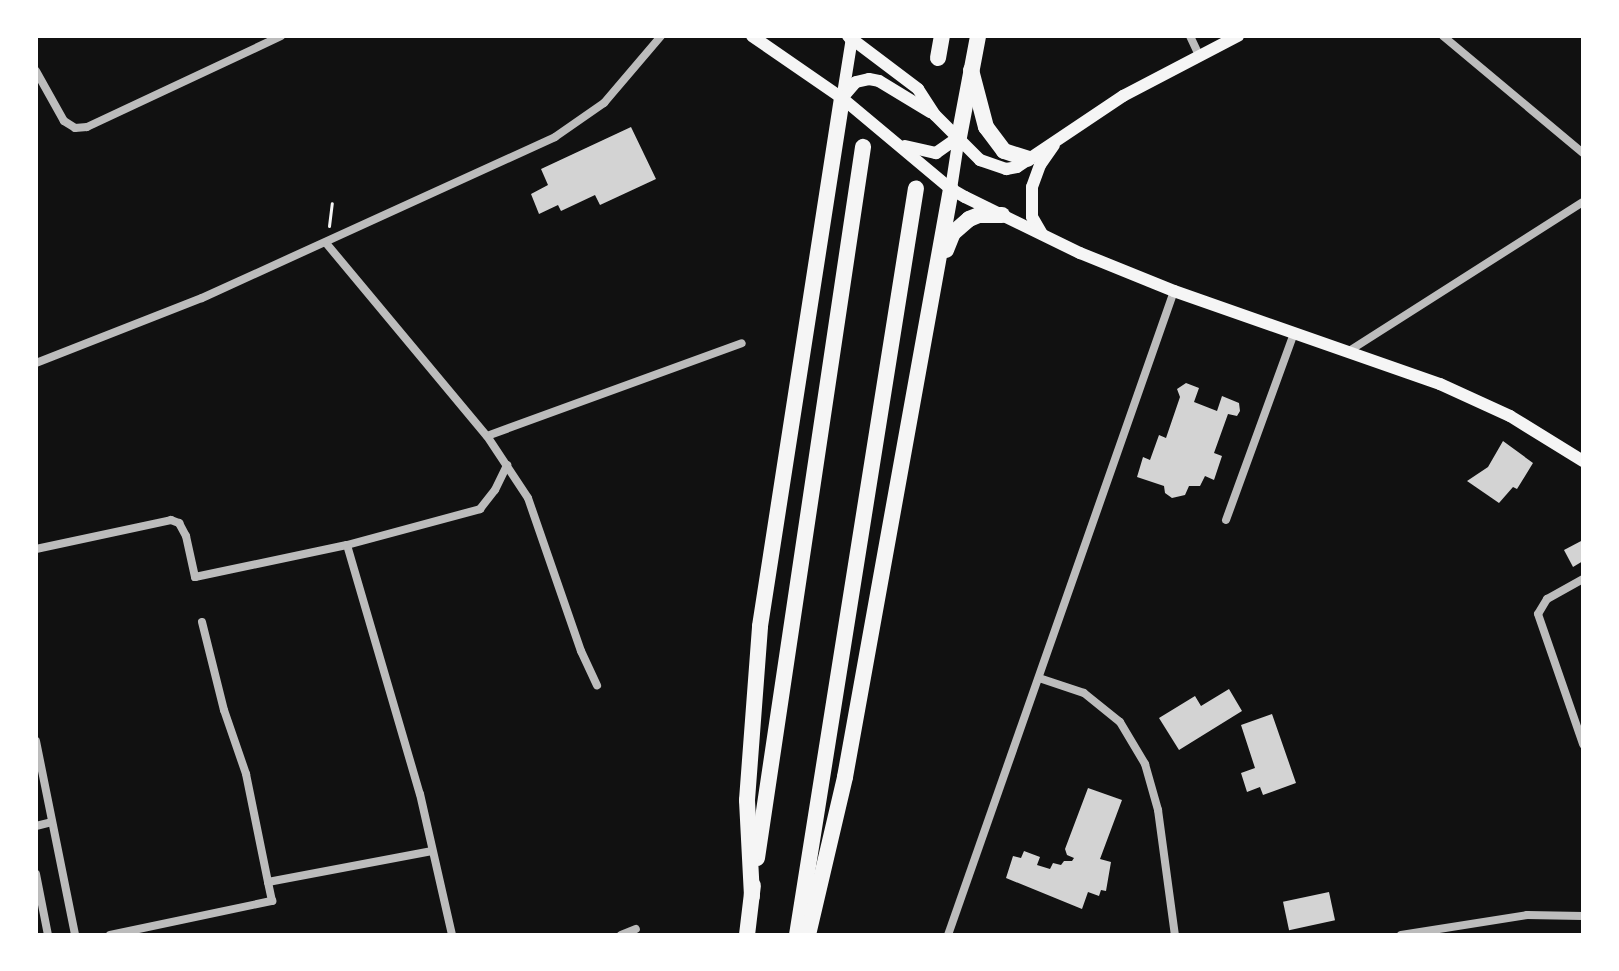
<!DOCTYPE html>
<style>
body{margin:0}
#map{position:relative;width:1619px;height:971px;overflow:hidden;background:#111;font-family:Ubuntu,sans-serif}
div>[style]{position:absolute}
.building>*{inset:0;background:#d3d3d3;transform-origin:0 0}
.path>*{height:3px;margin:-1.5px;padding:0 1.5px;transform-origin:1.5px;border-radius:1.5px;background:#f5f5f5}
.minor>*{height:8px;margin:-4px;padding:0 4px;transform-origin:4px;border-radius:4px;background:#bcbcbc}
.secondary>*{height:12px;margin:-6px;padding:0 6px;transform-origin:6px;border-radius:6px;background:#f5f5f5}
.motorway>*{height:16px;margin:-8px;padding:0 8px;transform-origin:8px;border-radius:8px;background:#f5f5f5}
span{translate:-50% -50%;white-space:nowrap;text-align:center;line-height:1.15;-webkit-text-stroke:8px #fff;paint-order:stroke}
.frame{position:absolute;inset:0;border:38px solid #fff;pointer-events:none}
</style>
<div id="map">
<div class="building">
<i style="clip-path:polygon(631px 127px,656px 179px,600px 205px,595px 195px,561px 211px,558px 205px,539px 214px,531px 194px,548px 185px,541px 169px)"></i>
<i style="clip-path:polygon(1186px 383px,1199px 388px,1194px 402px,1217px 411px,1222px 396px,1239px 403px,1240px 411px,1237px 416px,1228px 414px,1214px 453px,1222px 456px,1214px 480px,1205px 476px,1200px 486px,1189px 486px,1185px 495px,1172px 498px,1165px 493px,1164px 486px,1137px 477px,1143px 457px,1150px 460px,1159px 435px,1166px 438px,1180px 397px,1177px 389px)"></i>
<i style="clip-path:polygon(1503px 441px,1533px 463px,1517px 489px,1513px 487px,1499px 503px,1467px 481px,1488px 467px)"></i>
<i style="clip-path:polygon(1583px 540px,1583px 561px,1573px 567px,1564px 550px)"></i>
<i style="clip-path:polygon(1229px 689px,1242px 711px,1179px 750px,1159px 718px,1195px 696px,1201px 706px)"></i>
<i style="clip-path:polygon(1272px 714px,1296px 783px,1263px 795px,1260px 787px,1247px 792px,1241px 773px,1255px 768px,1241px 725px)"></i>
<i style="clip-path:polygon(1088px 788px,1122px 800px,1100px 859px,1111px 862px,1106px 891px,1101px 890px,1099px 896px,1088px 892px,1082px 909px,1006px 878px,1013px 856px,1021px 858px,1024px 851px,1040px 857px,1037px 865px,1050px 869px,1053px 863px,1061px 865px,1064px 861px,1072px 861px,1074px 858px,1067px 855px,1065px 849px)"></i>
<i style="left:1329px;top:892px;width:29px;height:47px;rotate:78deg"></i>
</div>
<div class="path">
<i style="left:329px;top:226px;width:23px;rotate:-83deg"></i>
</div>
<div class="minor">
<i style="left:1190px;top:36px;width:21px;rotate:65deg"></i>
<i style="left:1443px;top:36px;width:182px;rotate:39.9deg"></i>
<i style="left:36px;top:71px;width:57px;rotate:60.8deg"></i>
<i style="left:64px;top:121px;width:13px;rotate:32deg"></i>
<i style="left:75px;top:128px;width:12px;rotate:-5deg"></i>
<i style="left:87px;top:127px;width:214px;rotate:-25.1deg"></i>
<i style="left:326px;top:243px;width:251px;rotate:50.2deg"></i>
<i style="left:487px;top:436px;width:74px;rotate:56.5deg"></i>
<i style="left:528px;top:498px;width:162px;rotate:70.9deg"></i>
<i style="left:581px;top:651px;width:38px;rotate:65deg"></i>
<i style="left:1349px;top:351px;width:277px;rotate:-32.5deg"></i>
<i style="left:36px;top:363px;width:178px;rotate:-21.4deg"></i>
<i style="left:202px;top:298px;width:388px;rotate:-24.5deg"></i>
<i style="left:555px;top:137px;width:60px;rotate:-34.8deg"></i>
<i style="left:604px;top:103px;width:88px;rotate:-49.6deg"></i>
<i style="left:487px;top:436px;width:271px;rotate:-20deg"></i>
<i style="left:1226px;top:520px;width:199px;rotate:-70deg"></i>
<i style="left:347px;top:545px;width:259px;rotate:73.7deg"></i>
<i style="left:420px;top:794px;width:145px;rotate:77.2deg"></i>
<i style="left:36px;top:549px;width:138px;rotate:-12.1deg"></i>
<i style="left:171px;top:520px;width:9px;rotate:21deg"></i>
<i style="left:179px;top:523px;width:15px;rotate:62deg"></i>
<i style="left:186px;top:536px;width:42px;rotate:77.6deg"></i>
<i style="left:195px;top:577px;width:155px;rotate:-11.9deg"></i>
<i style="left:347px;top:545px;width:138px;rotate:-15.1deg"></i>
<i style="left:480px;top:509px;width:24px;rotate:-52deg"></i>
<i style="left:495px;top:490px;width:28px;rotate:-64deg"></i>
<i style="left:1583px;top:579px;width:41px;rotate:150.9deg"></i>
<i style="left:1547px;top:599px;width:17px;rotate:121deg"></i>
<i style="left:1538px;top:614px;width:138px;rotate:70.9deg"></i>
<i style="left:202px;top:622px;width:91px;rotate:76deg"></i>
<i style="left:224px;top:710px;width:68px;rotate:71deg"></i>
<i style="left:246px;top:774px;width:110px;rotate:78.5deg"></i>
<i style="left:1039px;top:678px;width:47px;rotate:18.4deg"></i>
<i style="left:1084px;top:693px;width:46px;rotate:38.9deg"></i>
<i style="left:1120px;top:722px;width:49px;rotate:59.2deg"></i>
<i style="left:1145px;top:764px;width:48px;rotate:74.2deg"></i>
<i style="left:1158px;top:810px;width:126px;rotate:82.3deg"></i>
<i style="left:36px;top:741px;width:198px;rotate:78.6deg"></i>
<i style="left:36px;top:826px;width:16px;rotate:-14deg"></i>
<i style="left:36px;top:874px;width:62px;rotate:78.9deg"></i>
<i style="left:110px;top:935px;width:166px;rotate:-11.9deg"></i>
<i style="left:272px;top:901px;width:19px;rotate:-102deg"></i>
<i style="left:268px;top:882px;width:167px;rotate:-10.7deg"></i>
<i style="left:621px;top:935px;width:16px;rotate:-22deg"></i>
<i style="left:948px;top:935px;width:683px;rotate:-70.66deg"></i>
<i style="left:1401px;top:935px;width:128px;rotate:-9deg"></i>
<i style="left:1527px;top:915px;width:56px;rotate:1deg"></i>
</div>
<div class="secondary">
<i style="left:752px;top:36px;width:109px;rotate:34.6deg"></i>
<i style="left:842px;top:98px;width:142px;rotate:39.9deg"></i>
<i style="left:951px;top:189px;width:16px;rotate:30deg"></i>
<i style="left:965px;top:197px;width:128px;rotate:26deg"></i>
<i style="left:1080px;top:253px;width:101px;rotate:22deg"></i>
<i style="left:1174px;top:291px;width:282px;rotate:19.3deg"></i>
<i style="left:1440px;top:384px;width:77px;rotate:24.6deg"></i>
<i style="left:1510px;top:416px;width:86px;rotate:31.7deg"></i>
<i style="left:848px;top:36px;width:88px;rotate:37.1deg"></i>
<i style="left:918px;top:89px;width:31px;rotate:57deg"></i>
<i style="left:935px;top:115px;width:64px;rotate:45deg"></i>
<i style="left:980px;top:160px;width:28px;rotate:19deg"></i>
<i style="left:1006px;top:169px;width:11px;rotate:-10deg"></i>
<i style="left:1017px;top:167px;width:128px;rotate:-33.8deg"></i>
<i style="left:1123px;top:96px;width:130px;rotate:-27.6deg"></i>
<i style="left:843px;top:94px;width:57px;rotate:-80.9deg"></i>
<i style="left:842px;top:98px;width:21px;rotate:-49deg"></i>
<i style="left:856px;top:82px;width:13px;rotate:-13deg"></i>
<i style="left:869px;top:79px;width:10px;rotate:11deg"></i>
<i style="left:879px;top:81px;width:60px;rotate:31.3deg"></i>
<i style="left:905px;top:146px;width:32px;rotate:13deg"></i>
<i style="left:936px;top:153px;width:28px;rotate:-35deg"></i>
<i style="left:951px;top:189px;width:53px;rotate:-81.3deg"></i>
<i style="left:1042px;top:234px;width:20px;rotate:-120deg"></i>
<i style="left:1032px;top:217px;width:30px;rotate:-90deg"></i>
<i style="left:1032px;top:187px;width:23px;rotate:-70deg"></i>
<i style="left:1040px;top:165px;width:24px;rotate:-55deg"></i>
</div>
<div class="motorway">
<i style="left:852px;top:38px;width:2px;rotate:-90deg"></i>
<i style="left:938px;top:58px;width:22px;rotate:-80deg"></i>
<i style="left:971px;top:70px;width:59px;rotate:75.3deg"></i>
<i style="left:986px;top:127px;width:30px;rotate:53deg"></i>
<i style="left:1004px;top:151px;width:25px;rotate:18deg"></i>
<i style="left:959px;top:137px;width:103px;rotate:-79.3deg"></i>
<i style="left:946px;top:250px;width:18px;rotate:-68deg"></i>
<i style="left:953px;top:233px;width:21px;rotate:-41deg"></i>
<i style="left:969px;top:219px;width:11px;rotate:-22deg"></i>
<i style="left:979px;top:215px;width:23px"></i>
<i style="left:757px;top:858px;width:719px;rotate:-81.52deg"></i>
<i style="left:752px;top:896px;width:96px;rotate:-93deg"></i>
<i style="left:747px;top:800px;width:174px;rotate:-85.7deg"></i>
<i style="left:760px;top:626px;width:534px;rotate:-81.17deg"></i>
<i style="left:747px;top:935px;width:50px;rotate:-83.2deg"></i>
<i style="left:797px;top:935px;width:756px;rotate:-80.95deg"></i>
<i style="left:808px;top:935px;width:162px;rotate:-76.8deg"></i>
<i style="left:845px;top:777px;width:597px;rotate:-79.78deg"></i>
</div>
<div class="frame"></div>
</div>
